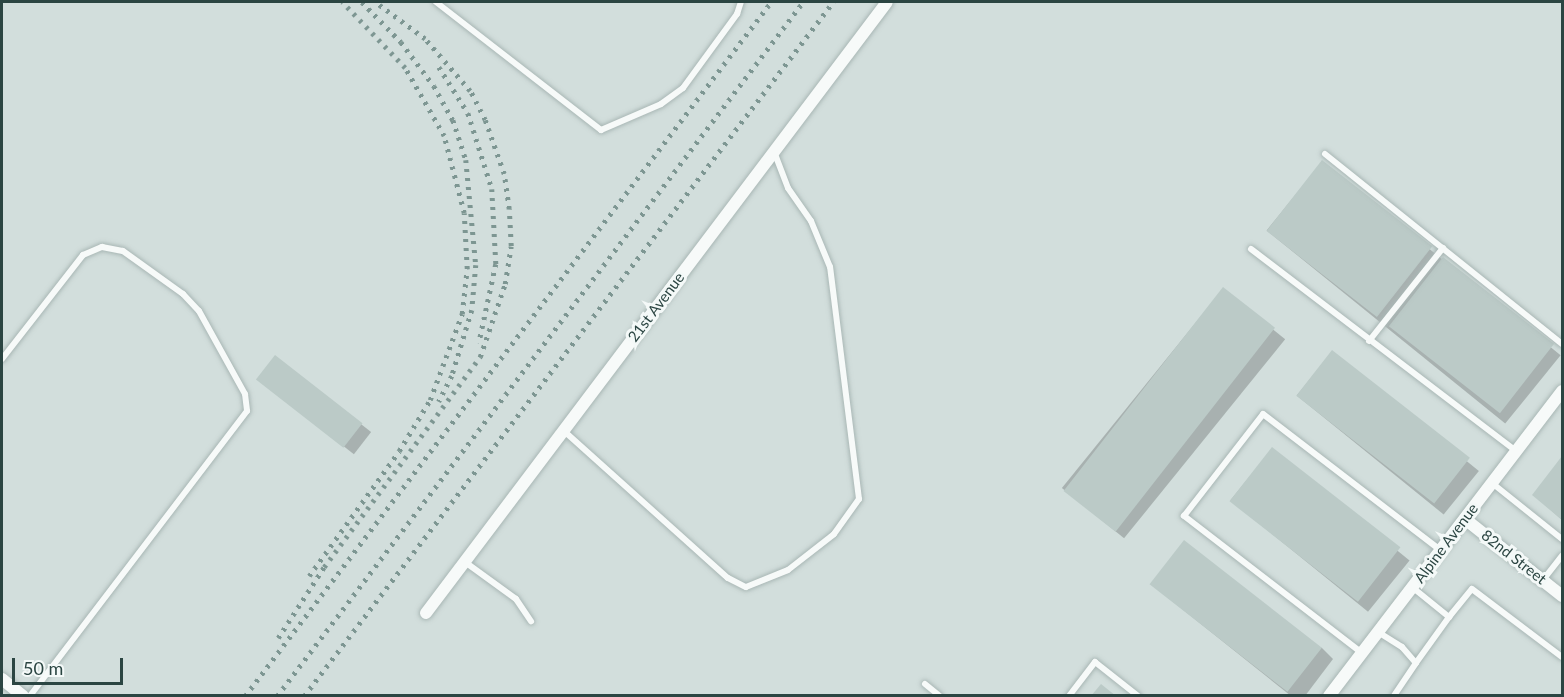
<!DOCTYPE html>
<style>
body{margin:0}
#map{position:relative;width:1564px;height:697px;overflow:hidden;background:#e4eceb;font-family:Lato,sans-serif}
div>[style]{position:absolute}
.built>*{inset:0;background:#d2dedc;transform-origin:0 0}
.shadow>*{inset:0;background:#0003;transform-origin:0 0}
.building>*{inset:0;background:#bbcac7;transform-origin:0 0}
.roads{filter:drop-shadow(0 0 2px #a9b7b5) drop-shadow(0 0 2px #a9b7b5)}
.lane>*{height:6px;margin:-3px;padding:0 3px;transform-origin:3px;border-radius:3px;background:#f7faf9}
.street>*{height:12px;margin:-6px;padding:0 6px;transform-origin:6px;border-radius:6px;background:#f7faf9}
.rail>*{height:4.5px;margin-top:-2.25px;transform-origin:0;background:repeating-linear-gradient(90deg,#7d9692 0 3px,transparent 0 9px)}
span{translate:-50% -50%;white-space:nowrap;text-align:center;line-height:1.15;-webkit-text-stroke:6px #f4f9f8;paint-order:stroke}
.street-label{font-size:15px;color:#2b4542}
.frame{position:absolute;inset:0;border:3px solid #2b4542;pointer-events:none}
.scale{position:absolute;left:12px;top:658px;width:111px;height:27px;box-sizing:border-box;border:3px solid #2b4542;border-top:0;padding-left:8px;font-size:18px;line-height:21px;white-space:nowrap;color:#2b4542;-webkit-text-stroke:4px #f4f9f8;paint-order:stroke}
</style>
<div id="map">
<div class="built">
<i style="left:2px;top:2px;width:1560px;height:693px"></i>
</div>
<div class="shadow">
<i style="left:1322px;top:162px;width:307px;height:88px;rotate:39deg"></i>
<i style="left:1223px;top:289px;width:80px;height:256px;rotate:39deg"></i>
<i style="left:1332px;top:352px;width:189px;height:56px;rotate:39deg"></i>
<i style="left:275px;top:357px;width:122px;height:28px;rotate:38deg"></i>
<i style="left:1272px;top:449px;width:177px;height:66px;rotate:39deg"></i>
<i style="clip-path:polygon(1562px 459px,1562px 520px,1534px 495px)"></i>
<i style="clip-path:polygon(1152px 585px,1322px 648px,1333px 659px,1305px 696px,1291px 696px)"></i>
</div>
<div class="building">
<i style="left:1322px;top:160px;width:140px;height:90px;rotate:38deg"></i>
<i style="left:1443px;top:257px;width:141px;height:88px;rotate:38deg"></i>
<i style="left:1223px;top:287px;width:66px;height:259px;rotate:38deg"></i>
<i style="left:1332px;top:350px;width:175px;height:58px;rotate:38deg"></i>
<i style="left:275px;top:355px;width:111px;height:31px;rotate:38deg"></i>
<i style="left:1272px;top:447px;width:163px;height:69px;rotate:38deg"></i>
<i style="clip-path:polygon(1562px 456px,1562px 520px,1532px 495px)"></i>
<i style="left:1184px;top:540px;width:175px;height:56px;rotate:38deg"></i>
<i style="clip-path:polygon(1101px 684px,1116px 696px,1091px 696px)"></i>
</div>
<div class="roads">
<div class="lane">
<i style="left:436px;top:2px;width:209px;rotate:37.8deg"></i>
<i style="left:601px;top:130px;width:65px;rotate:-23.4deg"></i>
<i style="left:661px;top:104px;width:27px;rotate:-36deg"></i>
<i style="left:683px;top:88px;width:92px;rotate:-53.9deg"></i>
<i style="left:737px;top:14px;width:13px;rotate:-72deg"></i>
<i style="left:1325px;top:154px;width:304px;rotate:38.7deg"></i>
<i style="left:1251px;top:249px;width:333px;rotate:37.3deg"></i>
<i style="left:1369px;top:341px;width:119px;rotate:-51.5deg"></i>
<i style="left:2px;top:359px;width:132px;rotate:-52.1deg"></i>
<i style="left:83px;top:255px;width:21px;rotate:-23deg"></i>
<i style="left:102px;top:247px;width:21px;rotate:11deg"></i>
<i style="left:123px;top:251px;width:74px;rotate:35.6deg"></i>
<i style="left:183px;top:294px;width:23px;rotate:47deg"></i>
<i style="left:199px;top:311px;width:95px;rotate:61deg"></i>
<i style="left:245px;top:394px;width:17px;rotate:83deg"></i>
<i style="left:247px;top:411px;width:358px;rotate:127.3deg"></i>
<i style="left:564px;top:431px;width:220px;rotate:41.9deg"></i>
<i style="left:728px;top:578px;width:20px;rotate:27deg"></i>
<i style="left:746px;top:587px;width:45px;rotate:-22deg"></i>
<i style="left:788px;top:570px;width:58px;rotate:-38deg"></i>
<i style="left:834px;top:534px;width:43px;rotate:-54.5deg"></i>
<i style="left:859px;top:499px;width:234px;rotate:-97.1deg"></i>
<i style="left:830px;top:267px;width:50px;rotate:-112.4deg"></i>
<i style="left:811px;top:221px;width:40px;rotate:-124.9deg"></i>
<i style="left:788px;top:188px;width:40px;rotate:-111deg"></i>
<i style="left:1492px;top:483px;width:90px;rotate:38.7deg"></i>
<i style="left:465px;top:562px;width:63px;rotate:36deg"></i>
<i style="left:516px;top:599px;width:27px;rotate:56deg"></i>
<i style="left:1543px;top:580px;width:31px;rotate:-52deg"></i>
<i style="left:1412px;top:587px;width:48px;rotate:39deg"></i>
<i style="left:1449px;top:617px;width:57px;rotate:125.7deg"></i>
<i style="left:1449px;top:617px;width:36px;rotate:-51deg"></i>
<i style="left:1472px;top:589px;width:113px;rotate:37.1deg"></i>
<i style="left:1378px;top:632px;width:28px;rotate:32deg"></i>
<i style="left:1402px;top:647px;width:21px;rotate:49deg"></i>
<i style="left:1416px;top:663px;width:40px;rotate:124deg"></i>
<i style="left:1362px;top:653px;width:225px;rotate:-142.4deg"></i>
<i style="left:1184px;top:516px;width:129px;rotate:-52.2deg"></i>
<i style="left:1263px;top:414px;width:223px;rotate:37.5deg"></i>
<i style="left:925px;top:684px;width:19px;rotate:39deg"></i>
<i style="left:1069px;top:696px;width:43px;rotate:-52.6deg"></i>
<i style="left:1095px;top:662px;width:55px;rotate:38.3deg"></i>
</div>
<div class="street">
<i style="left:1465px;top:519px;width:124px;rotate:38.4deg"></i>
<i style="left:426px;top:613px;width:765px;rotate:-52.97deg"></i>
<i style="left:2px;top:679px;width:27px;rotate:39deg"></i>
<i style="left:1329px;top:696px;width:384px;rotate:-52.6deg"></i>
</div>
</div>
<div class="rail">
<i style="left:362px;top:2px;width:56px;rotate:45.7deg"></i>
<i style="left:401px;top:42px;width:55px;rotate:53.1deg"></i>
<i style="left:434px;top:86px;width:39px;rotate:61deg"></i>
<i style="left:453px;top:120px;width:42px;rotate:72deg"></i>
<i style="left:466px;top:160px;width:105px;rotate:84.6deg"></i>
<i style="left:476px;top:265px;width:45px;rotate:95.1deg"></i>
<i style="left:472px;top:310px;width:69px;rotate:106.9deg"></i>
<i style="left:452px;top:376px;width:29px;rotate:117deg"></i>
<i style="left:439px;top:67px;width:54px;rotate:57.8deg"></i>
<i style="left:468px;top:113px;width:80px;rotate:72.5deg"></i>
<i style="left:492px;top:189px;width:75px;rotate:86.9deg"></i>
<i style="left:496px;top:264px;width:81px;rotate:102.1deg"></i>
<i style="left:309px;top:576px;width:154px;rotate:-54.2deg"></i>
<i style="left:399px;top:451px;width:60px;rotate:-58.7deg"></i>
<i style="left:430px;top:400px;width:92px;rotate:-69.6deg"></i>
<i style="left:462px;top:314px;width:45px;rotate:-83.7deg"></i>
<i style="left:467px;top:269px;width:56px;rotate:-93.1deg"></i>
<i style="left:464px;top:213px;width:80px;rotate:-104.6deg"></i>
<i style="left:444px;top:136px;width:78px;rotate:-119.8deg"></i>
<i style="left:405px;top:68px;width:91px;rotate:-133.7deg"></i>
<i style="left:278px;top:638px;width:85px;rotate:-57.1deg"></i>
<i style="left:324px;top:567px;width:262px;rotate:-53.4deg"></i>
<i style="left:480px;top:357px;width:77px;rotate:-71.1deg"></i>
<i style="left:505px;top:284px;width:38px;rotate:-81deg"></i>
<i style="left:511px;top:246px;width:37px;rotate:-93deg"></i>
<i style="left:509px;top:209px;width:35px;rotate:-98deg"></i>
<i style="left:504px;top:174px;width:57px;rotate:-109.4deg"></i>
<i style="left:485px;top:120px;width:33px;rotate:-117deg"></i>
<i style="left:470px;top:91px;width:69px;rotate:-130.9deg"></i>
<i style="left:425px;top:39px;width:62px;rotate:-143.5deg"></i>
<i style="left:245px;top:696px;width:871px;rotate:-52.84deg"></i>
<i style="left:277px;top:696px;width:871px;rotate:-52.84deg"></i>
<i style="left:304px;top:696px;width:873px;rotate:-52.68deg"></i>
</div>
<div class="street-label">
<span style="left:656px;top:307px;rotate:-53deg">21st Avenue</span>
<span style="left:1446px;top:543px;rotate:-53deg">Alpine Avenue</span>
<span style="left:1514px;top:557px;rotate:38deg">82nd Street</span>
</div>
<div class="frame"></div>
<div class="scale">50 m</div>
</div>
